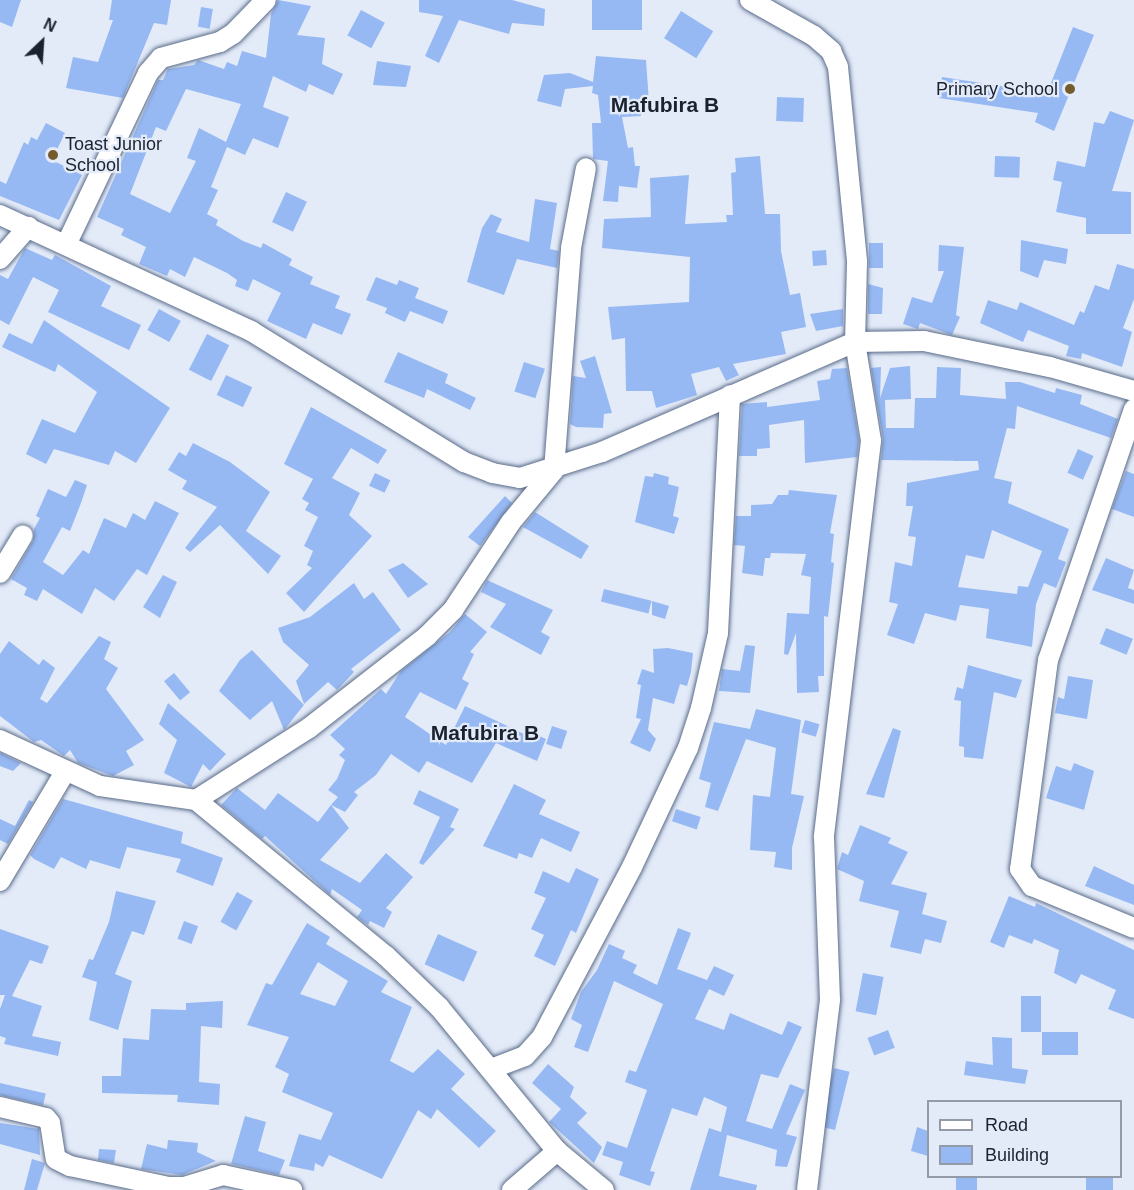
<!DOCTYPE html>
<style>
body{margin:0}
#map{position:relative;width:1134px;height:1190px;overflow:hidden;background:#e3ebf9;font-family:Arial,sans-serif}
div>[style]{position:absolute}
.building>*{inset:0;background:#97b9f3;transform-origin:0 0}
.roads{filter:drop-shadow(0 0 2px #596b89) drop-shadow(0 0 2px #596b89)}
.street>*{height:20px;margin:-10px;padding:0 10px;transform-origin:10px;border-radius:10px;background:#fff}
.dots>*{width:16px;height:16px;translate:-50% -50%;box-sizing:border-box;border:3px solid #e3ebf9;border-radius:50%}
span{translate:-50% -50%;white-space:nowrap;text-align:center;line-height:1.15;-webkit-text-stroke:4.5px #e3ebf9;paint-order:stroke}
.poi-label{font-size:18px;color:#1b222f}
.right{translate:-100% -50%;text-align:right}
.left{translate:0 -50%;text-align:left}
.quarter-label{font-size:21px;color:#1b222f;font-weight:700}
.legend{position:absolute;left:927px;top:1100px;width:195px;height:78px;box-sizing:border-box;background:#e3ebf9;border:2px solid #939ba8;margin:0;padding:8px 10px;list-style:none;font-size:18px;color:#1b222f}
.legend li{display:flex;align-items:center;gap:12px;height:30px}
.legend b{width:30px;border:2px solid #939ba8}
.north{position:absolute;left:12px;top:12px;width:60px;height:60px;-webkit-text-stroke:4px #e3ebf9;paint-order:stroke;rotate:25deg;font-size:16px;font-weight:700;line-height:24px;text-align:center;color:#1b222f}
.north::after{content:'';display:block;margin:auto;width:21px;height:27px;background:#1b222f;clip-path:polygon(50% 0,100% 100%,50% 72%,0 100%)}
</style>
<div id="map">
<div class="building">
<i style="clip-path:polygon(0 0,21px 0,12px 27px,0 22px)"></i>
<i style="clip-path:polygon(112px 0,171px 0,167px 25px,154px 23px,123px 98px,66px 88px,73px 57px,98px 62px,113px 20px,109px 20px)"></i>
<i style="clip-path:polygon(evenodd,278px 0,311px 6px,297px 35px,325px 38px,322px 64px,343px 74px,333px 95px,309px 84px,306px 92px,273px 76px,263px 107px,289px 117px,278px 148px,253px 138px,245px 155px,227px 147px,211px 187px,218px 190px,207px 214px,218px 220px,216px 225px,243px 241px,261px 248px,263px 243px,292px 259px,289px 265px,313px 277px,310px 284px,340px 296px,335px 308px,351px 314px,342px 335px,313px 323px,306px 339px,267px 321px,281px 293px,253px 279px,248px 291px,235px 286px,237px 280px,227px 273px,194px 257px,185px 277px,170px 269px,167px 276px,139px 264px,146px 247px,121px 235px,124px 229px,97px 217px,158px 80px,163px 80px,168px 69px,194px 65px,198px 60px,224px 69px,227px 62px,237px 66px,242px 51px,266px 58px,271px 14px,278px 0,186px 89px,241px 104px,226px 142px,199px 128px,187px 158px,196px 161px,170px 213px,130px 194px,156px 127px,166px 131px,186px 89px)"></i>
<i style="clip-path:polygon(419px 0,512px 0,545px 9px,544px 26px,512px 23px,509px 34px,459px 20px,439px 63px,425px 56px,443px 16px,419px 12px)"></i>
<i style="left:592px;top:0;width:50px;height:30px"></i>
<i style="left:201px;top:7px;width:12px;height:20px;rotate:9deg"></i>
<i style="left:361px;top:10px;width:27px;height:29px;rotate:28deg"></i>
<i style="left:681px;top:11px;width:38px;height:32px;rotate:32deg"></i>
<i style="clip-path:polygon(1073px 27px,1094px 35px,1054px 131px,1035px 122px,1038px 113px,939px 98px,942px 77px,1047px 93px)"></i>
<i style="clip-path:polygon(596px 56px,646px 60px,649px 102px,640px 102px,641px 116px,622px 117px,628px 148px,633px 147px,635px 166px,640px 166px,637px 188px,619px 186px,618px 202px,603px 201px,608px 161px,593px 159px,592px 123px,601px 123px,598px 95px,592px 93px,593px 86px,565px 89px,561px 107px,537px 101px,544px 75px,570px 73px,593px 82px)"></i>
<i style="clip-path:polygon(377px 61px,411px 66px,406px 87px,373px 85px)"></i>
<i style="left:777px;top:97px;width:27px;height:24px;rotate:2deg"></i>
<i style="clip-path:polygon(1110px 111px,1134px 120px,1112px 191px,1131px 192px,1131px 234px,1086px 234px,1086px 218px,1056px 212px,1062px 182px,1053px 180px,1057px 161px,1085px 167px,1094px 122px,1104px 124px)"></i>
<i style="clip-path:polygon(46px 123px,65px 133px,52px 160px,82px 175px,59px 220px,0 196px,0 181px,6px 184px,24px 142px,28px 145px,31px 137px,37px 140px)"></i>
<i style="clip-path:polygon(760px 156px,765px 214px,780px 214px,781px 251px,790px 295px,800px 293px,806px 327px,781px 332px,786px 354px,733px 364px,739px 375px,726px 381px,719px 367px,691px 374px,697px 395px,656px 408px,652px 391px,626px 391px,625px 338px,612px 340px,608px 307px,689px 302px,690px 257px,602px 248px,604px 219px,651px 217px,650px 178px,689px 175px,685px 224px,727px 222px,726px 215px,733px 215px,731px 173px,736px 172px,735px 158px)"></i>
<i style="left:995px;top:156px;width:25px;height:21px;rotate:2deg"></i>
<i style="left:286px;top:192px;width:23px;height:33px;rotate:25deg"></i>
<i style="clip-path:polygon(535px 199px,557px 203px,550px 249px,559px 251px,557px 268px,517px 259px,504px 295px,467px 282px,482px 228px,491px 214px,502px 219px,496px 232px,529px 242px)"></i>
<i style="clip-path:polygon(1021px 240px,1068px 249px,1066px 264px,1044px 260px,1038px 278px,1020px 271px)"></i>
<i style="left:869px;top:243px;width:14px;height:25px"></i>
<i style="clip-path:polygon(939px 245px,964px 247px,956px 315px,960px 317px,952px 335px,920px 323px,918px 329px,903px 324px,912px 297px,932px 303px,944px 271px,938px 271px)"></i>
<i style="clip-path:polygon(25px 248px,52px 260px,55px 255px,111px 286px,101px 306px,141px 325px,129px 350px,48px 312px,59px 290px,33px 277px,9px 325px,0 320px,0 275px,8px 279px)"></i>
<i style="left:826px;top:250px;width:15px;height:14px;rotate:86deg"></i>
<i style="clip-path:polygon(1117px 264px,1134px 269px,1134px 299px,1123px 328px,1132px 332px,1122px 367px,1082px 353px,1081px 359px,1066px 356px,1069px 346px,1028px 330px,1023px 342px,980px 323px,988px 300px,1017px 310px,1020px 302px,1074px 325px,1080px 311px,1084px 313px,1095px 285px,1109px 290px)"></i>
<i style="clip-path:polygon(376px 277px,397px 285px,399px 280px,419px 288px,415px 298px,448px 311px,443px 324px,410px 311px,405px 322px,385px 313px,387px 308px,366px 300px)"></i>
<i style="clip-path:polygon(868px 284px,883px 288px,882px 314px,868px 314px)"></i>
<i style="left:159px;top:309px;width:25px;height:24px;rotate:29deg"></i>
<i style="clip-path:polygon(843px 309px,843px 326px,816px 331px,810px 314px)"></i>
<i style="clip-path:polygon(44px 320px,170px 408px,136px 463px,115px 451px,109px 465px,54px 449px,46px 464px,26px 454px,42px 419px,75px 433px,97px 392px,58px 364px,55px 372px,2px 347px,9px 333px,32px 344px)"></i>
<i style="left:207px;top:334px;width:25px;height:40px;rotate:27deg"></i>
<i style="clip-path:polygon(398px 352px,448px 374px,445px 383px,476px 398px,470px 410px,427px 389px,424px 398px,384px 382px)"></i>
<i style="clip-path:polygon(595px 356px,612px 413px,604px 414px,603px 428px,576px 427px,570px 424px,573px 376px,586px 378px,580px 361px)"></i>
<i style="left:524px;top:362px;width:22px;height:31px;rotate:18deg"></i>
<i style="clip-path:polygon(evenodd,910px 366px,911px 399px,885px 400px,886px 428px,914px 428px,915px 398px,936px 398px,937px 367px,961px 368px,960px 395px,1006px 399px,1005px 382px,1020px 382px,1055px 393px,1056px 388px,1082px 395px,1080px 404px,1118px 419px,1111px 438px,1017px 406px,1015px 429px,1007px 428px,994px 478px,1012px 482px,1008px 503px,1069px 529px,1058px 559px,1066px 562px,1056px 588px,1044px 583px,1036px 604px,1032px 647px,986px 638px,989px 609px,960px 605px,956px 621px,925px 613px,914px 644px,887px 635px,898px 604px,889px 602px,895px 562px,912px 566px,916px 537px,908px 536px,913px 506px,906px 506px,907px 483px,979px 470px,978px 461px,881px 460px,883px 439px,871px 368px,881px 367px,880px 398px,890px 368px,910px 366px,992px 530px,1042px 551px,1028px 587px,1018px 586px,1017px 594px,958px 587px,966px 555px,984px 559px,992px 530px)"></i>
<i style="clip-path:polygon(847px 368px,859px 441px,857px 457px,805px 463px,804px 420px,769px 425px,770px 448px,757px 449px,757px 456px,739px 456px,742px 404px,767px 402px,767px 407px,820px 400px,817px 381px,830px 379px,832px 369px)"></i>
<i style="left:226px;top:375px;width:29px;height:22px;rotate:25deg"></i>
<i style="clip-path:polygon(311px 407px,387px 450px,378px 464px,351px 448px,332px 478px,360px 493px,349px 515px,372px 536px,304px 612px,286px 593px,312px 568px,307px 565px,313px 551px,304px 546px,318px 517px,305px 510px,309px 503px,302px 499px,313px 479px,284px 464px)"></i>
<i style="clip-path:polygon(193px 443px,230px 462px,270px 492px,246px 531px,281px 556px,268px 574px,220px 525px,190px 552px,185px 548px,217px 507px,182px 489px,187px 481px,168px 470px,179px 452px,186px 456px)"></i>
<i style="left:1078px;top:449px;width:17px;height:26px;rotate:24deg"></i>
<i style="clip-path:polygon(1126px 471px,1134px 474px,1134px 517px,1112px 509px)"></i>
<i style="left:375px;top:473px;width:17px;height:14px;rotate:25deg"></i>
<i style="clip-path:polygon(654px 473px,669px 477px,668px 484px,679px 487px,673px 516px,679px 518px,674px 534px,635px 522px,645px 476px,653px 477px)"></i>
<i style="clip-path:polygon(75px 480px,87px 485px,81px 503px,70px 531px,62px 527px,43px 562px,63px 575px,83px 550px,89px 554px,104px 518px,126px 528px,133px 513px,145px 520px,155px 501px,179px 513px,147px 575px,137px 569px,114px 601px,95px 588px,82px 614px,43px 589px,37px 601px,24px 595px,27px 588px,11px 579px,33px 541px,34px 529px,40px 518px,36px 516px,48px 489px,66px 497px)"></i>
<i style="clip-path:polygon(789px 490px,837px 495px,830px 533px,834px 534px,831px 562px,834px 563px,828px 617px,824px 616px,824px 676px,818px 676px,819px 692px,797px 693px,796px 633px,788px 655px,784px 654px,787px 613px,809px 614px,811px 577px,801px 575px,806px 554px,771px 553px,770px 558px,765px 558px,763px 576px,742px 573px,745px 546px,734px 545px,736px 516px,751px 516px,751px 505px,772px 504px,778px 495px,788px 495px)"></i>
<i style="clip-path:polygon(505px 496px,512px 503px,480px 546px,468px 537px)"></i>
<i style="clip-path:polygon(535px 512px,589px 546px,581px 559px,523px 527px)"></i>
<i style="clip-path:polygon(1106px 558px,1134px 570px,1128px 588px,1134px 590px,1134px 604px,1092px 590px)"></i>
<i style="clip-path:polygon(403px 563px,428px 584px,408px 598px,388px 570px)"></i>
<i style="clip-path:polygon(163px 575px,177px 582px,160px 618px,143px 607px)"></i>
<i style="clip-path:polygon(487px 580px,553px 610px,541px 632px,550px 637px,541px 655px,490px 627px,506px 604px,481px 592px)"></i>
<i style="clip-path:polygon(354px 583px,364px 599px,373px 592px,401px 630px,351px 669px,354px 672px,337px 690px,328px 682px,304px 704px,296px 681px,309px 665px,283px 642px,278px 628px,310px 617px)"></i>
<i style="left:604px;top:589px;width:49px;height:13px;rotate:14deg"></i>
<i style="clip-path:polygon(652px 601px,669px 606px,665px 619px,652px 615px)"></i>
<i style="clip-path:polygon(465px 614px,487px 632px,470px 652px,474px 654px,462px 679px,469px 683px,456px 710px,420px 692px,405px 717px,446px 745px,465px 706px,524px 734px,526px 730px,546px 739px,537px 761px,496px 743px,472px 783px,427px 761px,419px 773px,391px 754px,376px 775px,354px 792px,358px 795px,345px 812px,331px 805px,338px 797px,328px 790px,337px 779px,345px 760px,339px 755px,345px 749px,330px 735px,381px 689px,386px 694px,401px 671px,450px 632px)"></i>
<i style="left:1106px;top:628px;width:29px;height:17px;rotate:22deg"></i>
<i style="clip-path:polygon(99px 636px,111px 642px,104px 659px,118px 668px,106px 689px,144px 740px,126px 751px,134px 765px,113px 776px,78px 763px,70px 750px,64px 756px,41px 740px,34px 742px,0 716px,0 654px,9px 641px,39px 665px,43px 659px,55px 668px,40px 699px,47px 703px)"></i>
<i style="clip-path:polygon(745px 645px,755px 646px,750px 693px,719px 691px,722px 669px,740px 671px)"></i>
<i style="clip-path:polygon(668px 648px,693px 653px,691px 672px,687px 686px,680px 684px,674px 704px,653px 698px,648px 730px,656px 739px,650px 752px,630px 743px,641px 719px,636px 718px,641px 685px,637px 684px,642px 669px,654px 673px,653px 649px)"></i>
<i style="clip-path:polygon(252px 650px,304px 705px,284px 730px,272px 701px,250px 720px,219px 691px,240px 660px)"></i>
<i style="clip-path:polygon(968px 665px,1022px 680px,1016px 698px,994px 692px,983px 759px,964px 757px,964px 747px,959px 746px,961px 701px,954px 700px,957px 687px,963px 689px)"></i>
<i style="left:174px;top:673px;width:25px;height:13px;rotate:50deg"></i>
<i style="clip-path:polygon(1068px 676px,1093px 680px,1087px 719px,1055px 713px,1058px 697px,1064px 699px)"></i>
<i style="clip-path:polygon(168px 703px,226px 754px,210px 771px,203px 764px,191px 787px,164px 773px,177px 740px,159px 724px)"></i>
<i style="clip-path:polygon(756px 709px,801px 720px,791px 794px,804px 796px,792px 848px,792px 870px,774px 867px,776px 852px,750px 850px,753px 795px,770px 797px,776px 748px,746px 739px,748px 734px,718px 811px,705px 807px,711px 783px,699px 779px,714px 722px,750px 729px)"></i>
<i style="left:805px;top:720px;width:15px;height:13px;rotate:16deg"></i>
<i style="left:552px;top:726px;width:16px;height:19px;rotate:18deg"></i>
<i style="clip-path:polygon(893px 728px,901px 731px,884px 798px,866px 794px)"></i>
<i style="clip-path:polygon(0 753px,21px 763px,13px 771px,0 766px)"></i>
<i style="clip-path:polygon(1074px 763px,1094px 771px,1084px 810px,1046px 798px,1056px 766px,1071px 771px)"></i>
<i style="clip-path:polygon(514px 784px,546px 800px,539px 814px,580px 832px,571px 852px,541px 838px,532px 858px,519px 853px,517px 859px,483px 846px)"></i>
<i style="clip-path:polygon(237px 788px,265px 810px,278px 793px,318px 822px,331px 805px,349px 828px,320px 860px,360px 883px,386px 853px,413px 877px,386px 908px,392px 912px,384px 928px,370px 921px,368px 925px,357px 917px,362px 910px,332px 889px,330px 895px,265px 836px,262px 839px,221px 805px)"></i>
<i style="clip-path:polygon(419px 790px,459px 809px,450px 827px,455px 829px,423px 865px,419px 863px,440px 817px,413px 804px)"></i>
<i style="clip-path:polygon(63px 799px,183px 832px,181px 843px,223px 858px,213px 886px,176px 872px,181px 859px,127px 847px,120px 869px,90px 860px,86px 869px,61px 857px,54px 869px,34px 859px,30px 855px)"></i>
<i style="clip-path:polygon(29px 800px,33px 802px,8px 844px,0 840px,0 819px,15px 826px)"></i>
<i style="left:676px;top:809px;width:26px;height:13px;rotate:18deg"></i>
<i style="clip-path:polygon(860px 825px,891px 838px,888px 843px,908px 852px,891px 884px,927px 893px,922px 914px,947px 921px,941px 943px,925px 939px,921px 954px,890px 947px,899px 911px,859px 901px,864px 881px,837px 869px,842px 852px,848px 855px)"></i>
<i style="clip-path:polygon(1094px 866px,1134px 885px,1134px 905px,1085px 886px)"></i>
<i style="clip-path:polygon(576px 868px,599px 879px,576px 933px,571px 930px,555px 966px,534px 956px,544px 935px,531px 929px,546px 898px,534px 893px,543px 871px,569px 883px)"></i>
<i style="clip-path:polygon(116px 891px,156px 901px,144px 935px,132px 931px,115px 974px,132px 981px,118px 1030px,89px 1020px,97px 982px,82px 977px,89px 959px,93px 960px,109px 922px)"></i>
<i style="left:237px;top:892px;width:18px;height:34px;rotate:29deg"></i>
<i style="clip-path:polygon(1009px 896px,1035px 907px,1036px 903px,1134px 950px,1134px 1019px,1108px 1009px,1116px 990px,1081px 974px,1076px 984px,1054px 973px,1059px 950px,1034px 939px,1032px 944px,1009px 935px,1004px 948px,990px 942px)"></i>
<i style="left:184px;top:921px;width:15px;height:19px;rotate:20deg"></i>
<i style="clip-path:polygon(evenodd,307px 923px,330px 937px,326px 944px,388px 981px,381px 992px,412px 1007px,390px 1061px,413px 1073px,438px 1049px,465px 1074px,451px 1089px,496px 1131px,479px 1148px,437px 1109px,431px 1119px,418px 1110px,382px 1179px,329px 1155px,323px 1167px,315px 1163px,314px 1171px,289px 1166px,299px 1134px,321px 1140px,333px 1113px,282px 1092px,289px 1074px,275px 1067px,289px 1037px,247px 1025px,266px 983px,272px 985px,307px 923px,318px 962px,348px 981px,335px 1006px,300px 994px,318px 962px)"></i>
<i style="clip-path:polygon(678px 928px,691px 933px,677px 969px,707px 980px,714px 966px,734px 975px,724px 996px,709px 989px,695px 1019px,724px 1030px,730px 1013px,782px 1035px,788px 1021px,802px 1027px,778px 1078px,761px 1074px,746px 1121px,772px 1129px,790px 1084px,805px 1090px,786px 1134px,797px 1137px,787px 1167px,775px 1166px,777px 1150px,727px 1135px,719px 1176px,757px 1185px,756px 1190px,690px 1190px,709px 1128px,721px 1132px,727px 1107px,704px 1097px,697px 1116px,672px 1108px,650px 1171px,655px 1172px,650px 1186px,619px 1175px,623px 1162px,602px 1155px,607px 1141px,627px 1148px,647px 1090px,625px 1082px,629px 1070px,636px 1072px,663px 1004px,614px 981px,588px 1052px,574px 1047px,582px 1025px,571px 1019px,581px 992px,597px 970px,609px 944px,625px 951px,622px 958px,637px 965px,633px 973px,657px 985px)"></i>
<i style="clip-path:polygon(0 929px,49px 946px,42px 964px,30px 960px,12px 996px,42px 1006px,32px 1036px,61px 1042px,58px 1056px,4px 1044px,6px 1038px,0 1036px,0 1009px,5px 995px,0 995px)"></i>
<i style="left:438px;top:934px;width:43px;height:33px;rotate:24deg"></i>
<i style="left:863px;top:973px;width:21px;height:39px;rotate:11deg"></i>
<i style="left:1021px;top:996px;width:20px;height:36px"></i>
<i style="clip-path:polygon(223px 1001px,222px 1028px,201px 1026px,199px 1082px,220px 1084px,219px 1105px,177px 1102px,178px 1095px,102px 1093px,102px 1076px,121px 1076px,123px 1038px,149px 1040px,151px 1009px,186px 1010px,186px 1003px)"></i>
<i style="left:888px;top:1030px;width:19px;height:22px;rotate:69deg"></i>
<i style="left:1042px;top:1032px;width:36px;height:23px"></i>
<i style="clip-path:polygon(992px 1037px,1012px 1038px,1012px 1068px,1028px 1070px,1025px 1084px,964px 1075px,966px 1061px,993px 1065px)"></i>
<i style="clip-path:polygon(548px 1064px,574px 1087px,570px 1097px,587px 1113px,577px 1123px,602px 1147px,594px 1163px,549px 1122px,561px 1109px,532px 1083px)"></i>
<i style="left:834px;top:1068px;width:16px;height:60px;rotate:14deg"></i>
<i style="left:0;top:1083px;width:47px;height:12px;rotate:13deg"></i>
<i style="clip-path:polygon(245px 1116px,266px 1122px,258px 1151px,285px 1160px,279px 1175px,231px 1164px)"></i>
<i style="clip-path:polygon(0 1123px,39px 1129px,40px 1155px,0 1144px)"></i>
<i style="clip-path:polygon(917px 1127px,928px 1131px,928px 1156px,911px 1151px)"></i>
<i style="clip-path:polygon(168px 1140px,198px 1143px,197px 1152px,216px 1161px,182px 1175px,141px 1169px,147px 1144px,167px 1149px)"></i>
<i style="clip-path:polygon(99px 1149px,116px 1150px,114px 1163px,98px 1160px)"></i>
<i style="clip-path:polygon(32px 1159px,45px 1163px,37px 1190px,24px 1190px)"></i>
<i style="left:956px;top:1176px;width:21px;height:14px"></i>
<i style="left:1086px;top:1176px;width:27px;height:14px"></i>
</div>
<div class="roads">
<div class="street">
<i style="left:750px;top:0;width:73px;rotate:29.4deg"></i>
<i style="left:814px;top:36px;width:23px;rotate:41deg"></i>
<i style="left:831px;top:51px;width:17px;rotate:66deg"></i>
<i style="left:838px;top:67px;width:196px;rotate:84.4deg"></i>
<i style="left:857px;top:262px;width:80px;rotate:91.4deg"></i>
<i style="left:855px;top:342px;width:100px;rotate:80.8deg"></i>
<i style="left:871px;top:441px;width:399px;rotate:96.8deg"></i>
<i style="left:824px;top:837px;width:163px;rotate:87.9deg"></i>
<i style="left:830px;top:1000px;width:191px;rotate:96.9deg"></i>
<i style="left:0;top:215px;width:277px;rotate:24.8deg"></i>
<i style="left:251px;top:331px;width:250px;rotate:31.6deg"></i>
<i style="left:464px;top:462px;width:30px;rotate:21deg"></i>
<i style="left:492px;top:473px;width:28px;rotate:10deg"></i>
<i style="left:520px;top:478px;width:86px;rotate:-17.6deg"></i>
<i style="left:602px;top:452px;width:276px;rotate:-23.5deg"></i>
<i style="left:855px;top:342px;width:69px;rotate:-0.8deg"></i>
<i style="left:924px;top:341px;width:129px;rotate:11.7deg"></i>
<i style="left:1050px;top:367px;width:87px;rotate:15.9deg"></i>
<i style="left:66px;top:245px;width:191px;rotate:-64.5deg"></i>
<i style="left:148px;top:73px;width:20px;rotate:-49deg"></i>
<i style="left:161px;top:58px;width:61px;rotate:-15.2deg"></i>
<i style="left:220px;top:42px;width:15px;rotate:-32deg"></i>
<i style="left:233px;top:34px;width:47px;rotate:-45.9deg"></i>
<i style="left:0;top:259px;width:43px;rotate:-48.8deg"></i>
<i style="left:1134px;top:409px;width:265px;rotate:108.9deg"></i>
<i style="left:1048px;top:660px;width:211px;rotate:97.6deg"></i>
<i style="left:1020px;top:869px;width:21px;rotate:55deg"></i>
<i style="left:1032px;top:886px;width:110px;rotate:22.4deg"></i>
<i style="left:0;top:573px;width:44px;rotate:-58.8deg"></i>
<i style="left:0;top:740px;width:110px;rotate:24.7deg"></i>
<i style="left:100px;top:786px;width:97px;rotate:8.3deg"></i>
<i style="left:196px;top:800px;width:246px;rotate:39.4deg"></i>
<i style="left:386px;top:956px;width:74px;rotate:43.9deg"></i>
<i style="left:439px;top:1007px;width:186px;rotate:50.7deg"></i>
<i style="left:557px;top:1151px;width:61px;rotate:39.7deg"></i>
<i style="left:196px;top:800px;width:134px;rotate:-32.5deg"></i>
<i style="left:309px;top:728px;width:150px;rotate:-37.9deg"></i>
<i style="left:427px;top:636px;width:37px;rotate:-45deg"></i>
<i style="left:453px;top:610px;width:105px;rotate:-56.6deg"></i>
<i style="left:511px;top:522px;width:67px;rotate:-50.4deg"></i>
<i style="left:554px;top:470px;width:223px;rotate:-85.6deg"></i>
<i style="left:571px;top:248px;width:81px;rotate:-79.4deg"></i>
<i style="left:0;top:881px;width:127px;rotate:-59.2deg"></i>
<i style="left:491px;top:1069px;width:36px;rotate:-21deg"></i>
<i style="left:525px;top:1056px;width:25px;rotate:-48deg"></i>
<i style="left:542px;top:1037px;width:192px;rotate:-62.1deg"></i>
<i style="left:632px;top:867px;width:132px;rotate:-64.8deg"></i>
<i style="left:688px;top:748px;width:42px;rotate:-72deg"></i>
<i style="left:701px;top:708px;width:77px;rotate:-77.2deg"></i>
<i style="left:718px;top:633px;width:238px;rotate:-87.1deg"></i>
<i style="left:0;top:1107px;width:47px;rotate:13.4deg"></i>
<i style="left:46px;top:1118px;width:6px;rotate:51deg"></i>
<i style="left:50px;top:1123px;width:36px;rotate:81deg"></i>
<i style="left:56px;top:1159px;width:16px;rotate:27deg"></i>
<i style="left:70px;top:1166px;width:101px;rotate:12deg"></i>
<i style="left:169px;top:1187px;width:15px"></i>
<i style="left:184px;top:1187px;width:41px;rotate:-17.1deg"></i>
<i style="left:223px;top:1175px;width:71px;rotate:12.3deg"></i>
<i style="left:512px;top:1190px;width:60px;rotate:-40.9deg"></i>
</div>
</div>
<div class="dots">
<i style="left:1070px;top:89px;background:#745b2c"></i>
<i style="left:53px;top:155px;background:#745b2c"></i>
</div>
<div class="poi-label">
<span class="right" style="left:1058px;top:89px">Primary School</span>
<span class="left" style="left:65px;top:155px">Toast Junior<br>School</span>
</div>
<div class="quarter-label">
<span style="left:665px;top:105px">Mafubira B</span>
<span style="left:485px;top:733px">Mafubira B</span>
</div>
<ul class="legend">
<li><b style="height:8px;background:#fff"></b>Road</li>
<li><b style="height:16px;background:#97b9f3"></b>Building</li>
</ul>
<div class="north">N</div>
</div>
